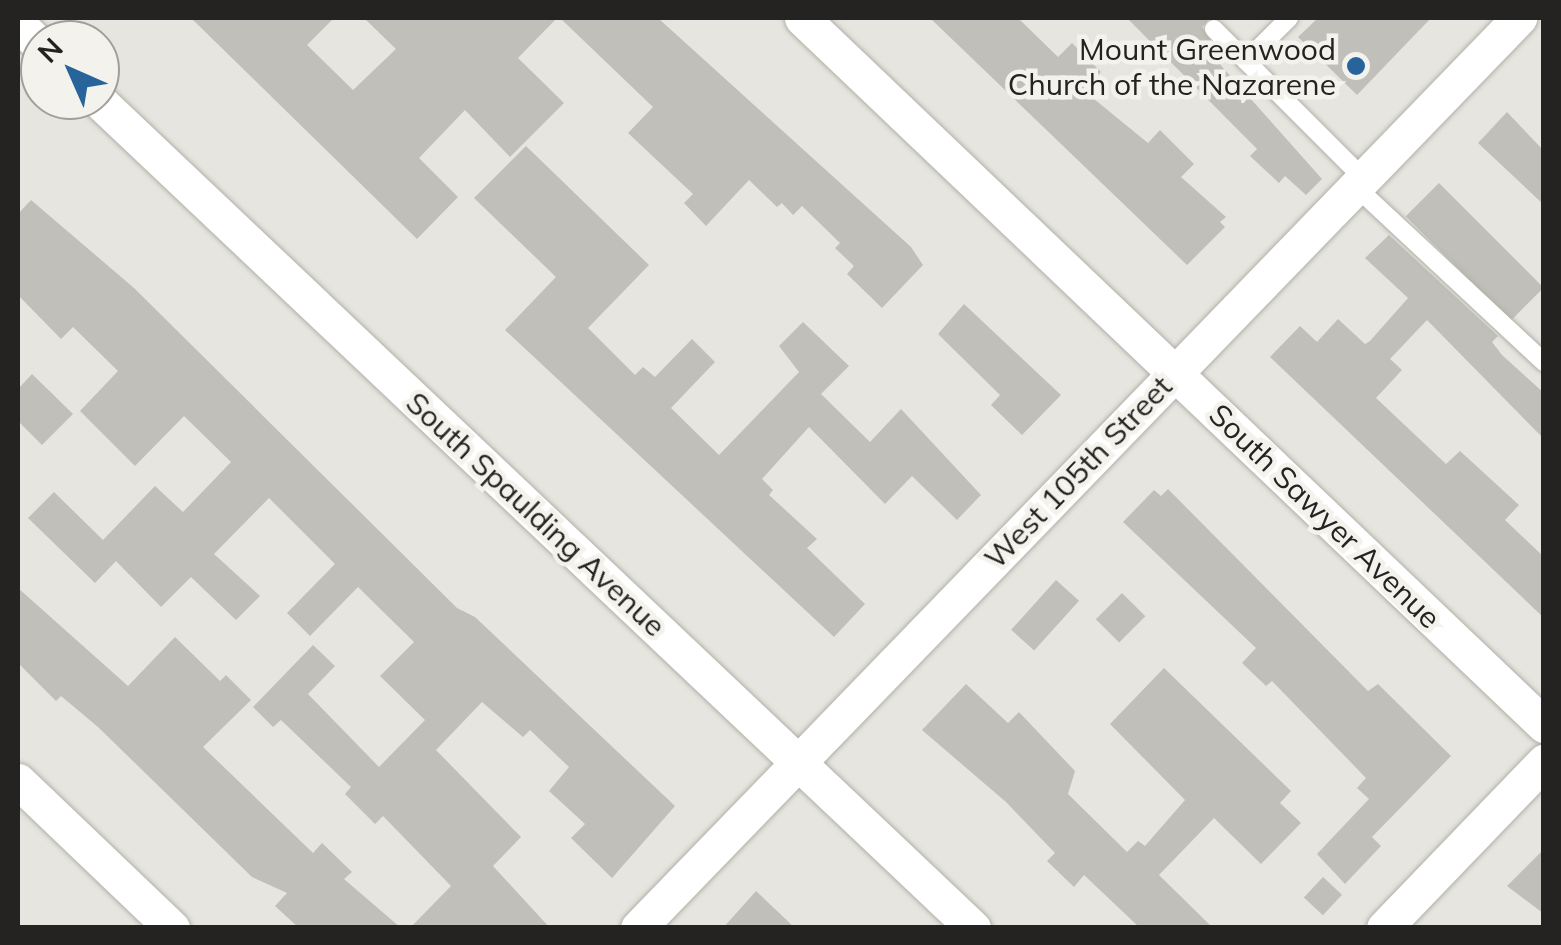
<!DOCTYPE html>
<style>
body{margin:0}
#map{position:relative;width:1561px;height:945px;overflow:hidden;background:#e6e5df;font-family:Mulish,sans-serif}
div>[style]{position:absolute}
.building>*{inset:0;background:#c0bfb9;transform-origin:0 0}
.roads{filter:drop-shadow(0 0 2px #b1b0a9) drop-shadow(0 0 2px #b1b0a9)}
.lane>*{height:18px;margin:-9px;padding:0 9px;transform-origin:9px;border-radius:9px;background:#fff}
.street>*{height:35px;margin:-17.5px;padding:0 17.5px;transform-origin:17.5px;border-radius:17.5px;background:#fff}
.dots>*{width:28px;height:28px;translate:-50% -50%;box-sizing:border-box;border:5px solid #f3f2ec;border-radius:50%}
span{translate:-50% -50%;white-space:nowrap;text-align:center;line-height:1.15;-webkit-text-stroke:9px #f3f2ec;paint-order:stroke}
.poi-label{font-size:30px;color:#242321}
.right{translate:-100% -50%;text-align:right}
.street-label{font-size:30px;color:#242321}
.frame{position:absolute;inset:0;border:20px solid #242321;pointer-events:none}
.north{position:absolute;left:20px;top:20px;width:100px;height:100px;box-sizing:border-box;background:#f3f2ec;border:2px solid #a09f9b;border-radius:50%;rotate:315deg;font-size:28px;font-weight:700;line-height:40px;text-align:center;color:#242321}
.north::after{content:'';display:block;margin:auto;width:35px;height:45px;background:#28649c;clip-path:polygon(50% 0,100% 100%,50% 72%,0 100%)}
</style>
<div id="map">
<div class="building">
<i style="clip-path:polygon(191px 18px,334px 18px,307px 45px,353px 90px,396px 49px,364px 18px,557px 18px,518px 58px,564px 103px,510px 157px,465px 110px,419px 158px,458px 197px,417px 239px)"></i>
<i style="clip-path:polygon(560px 18px,658px 18px,911px 247px,923px 265px,882px 308px,847px 274px,854px 266px,835px 248px,840px 243px,802px 206px,793px 215px,782px 203px,777px 207px,749px 180px,706px 226px,684px 203px,693px 194px,628px 133px,653px 107px)"></i>
<i style="clip-path:polygon(930px 18px,1018px 18px,1058px 57px,1072px 43px,1101px 72px,1083px 90px,1148px 143px,1160px 130px,1194px 164px,1181px 177px,1226px 217px,1220px 222px,1225px 227px,1187px 265px)"></i>
<i style="clip-path:polygon(1127px 18px,1210px 18px,1202px 27px,1215px 47px,1209px 52px,1322px 179px,1306px 195px,1285px 176px,1279px 183px,1250px 156px,1257px 149px)"></i>
<i style="clip-path:polygon(1318px 18px,1431px 18px,1357px 95px,1298px 37px)"></i>
<i style="clip-path:polygon(1507px 112px,1544px 151px,1544px 205px,1478px 143px)"></i>
<i style="clip-path:polygon(526px 146px,649px 265px,588px 328px,635px 375px,643px 367px,655px 377px,692px 339px,715px 362px,671px 408px,719px 455px,799px 372px,779px 346px,803px 322px,849px 366px,821px 394px,870px 442px,901px 409px,981px 495px,957px 520px,912px 476px,885px 504px,809px 427px,762px 479px,773px 490px,769px 495px,817px 539px,807px 548px,865px 604px,834px 637px,505px 330px,556px 277px,474px 198px)"></i>
<i style="left:1439px;top:183px;width:148px;height:47px;rotate:45deg"></i>
<i style="clip-path:polygon(31px 200px,134px 288px,457px 608px,475px 617px,675px 806px,612px 878px,571px 838px,585px 824px,549px 791px,569px 767px,530px 730px,523px 737px,482px 702px,436px 750px,521px 837px,493px 866px,550px 928px,410px 928px,451px 886px,383px 816px,375px 824px,345px 794px,351px 787px,281px 720px,273px 727px,253px 707px,313px 645px,335px 666px,308px 694px,379px 767px,425px 720px,380px 676px,414px 642px,358px 587px,310px 636px,287px 613px,335px 564px,269px 498px,214px 554px,260px 596px,236px 620px,191px 577px,161px 607px,116px 561px,95px 583px,28px 518px,54px 492px,103px 540px,155px 486px,183px 512px,231px 462px,184px 416px,135px 466px,80px 411px,118px 371px,73px 327px,61px 339px,18px 295px,18px 214px)"></i>
<i style="clip-path:polygon(1389px 235px,1498px 336px,1492px 342px,1502px 355px,1544px 393px,1544px 439px,1427px 320px,1390px 359px,1402px 370px,1376px 398px,1446px 464px,1460px 451px,1519px 505px,1505px 520px,1544px 557px,1544px 618px,1270px 357px,1300px 326px,1317px 342px,1338px 319px,1365px 344px,1370px 341px,1408px 298px,1365px 258px)"></i>
<i style="clip-path:polygon(964px 304px,1061px 395px,1022px 435px,991px 405px,1000px 395px,938px 334px)"></i>
<i style="clip-path:polygon(32px 374px,73px 414px,42px 445px,18px 421px,18px 389px)"></i>
<i style="clip-path:polygon(1168px 489px,1368px 691px,1378px 684px,1451px 756px,1372px 837px,1381px 846px,1345px 884px,1317px 854px,1369px 799px,1357px 788px,1366px 778px,1272px 681px,1266px 686px,1242px 663px,1256px 648px,1123px 522px,1154px 490px,1161px 496px)"></i>
<i style="left:1056px;top:580px;width:31px;height:67px;rotate:42deg"></i>
<i style="clip-path:polygon(18px 588px,128px 686px,175px 637px,220px 681px,226px 675px,251px 700px,203px 747px,313px 853px,322px 843px,352px 872px,344px 879px,401px 928px,299px 928px,275px 906px,287px 893px,252px 877px,98px 727px,61px 696px,56px 701px,18px 663px)"></i>
<i style="left:1122px;top:593px;width:33px;height:37px;rotate:45deg"></i>
<i style="clip-path:polygon(1164px 668px,1291px 791px,1280px 803px,1301px 823px,1261px 864px,1214px 818px,1159px 875px,1213px 928px,1140px 928px,1084px 875px,1074px 887px,1047px 861px,1055px 853px,1006px 802px,922px 730px,966px 684px,1008px 723px,1019px 712px,1075px 771px,1068px 794px,1127px 852px,1138px 841px,1145px 846px,1185px 800px,1110px 724px)"></i>
<i style="clip-path:polygon(1544px 849px,1544px 914px,1507px 886px)"></i>
<i style="left:1323px;top:877px;width:26px;height:28px;rotate:43deg"></i>
<i style="clip-path:polygon(756px 891px,795px 928px,723px 928px)"></i>
</div>
<div class="roads">
<div class="lane">
<i style="left:1214px;top:29px;width:211px;rotate:45deg"></i>
<i style="left:1246px;top:61px;width:61px;rotate:-45deg"></i>
<i style="left:1355px;top:186px;width:258px;rotate:43deg"></i>
</div>
<div class="street">
<i style="left:802px;top:18px;width:1025px;rotate:43.62deg"></i>
<i style="left:18px;top:24px;width:30px;rotate:44deg"></i>
<i style="left:98px;top:100px;width:1205px;rotate:43.42deg"></i>
<i style="left:18px;top:781px;width:213px;rotate:43.7deg"></i>
<i style="left:638px;top:928px;width:1267px;rotate:-45.93deg"></i>
<i style="left:1384px;top:928px;width:231px;rotate:-46.1deg"></i>
</div>
</div>
<div class="dots">
<i style="left:1356px;top:66px;background:#28649c"></i>
</div>
<div class="poi-label">
<span class="right" style="left:1336px;top:66px">Mount Greenwood<br>Church of the Nazarene</span>
</div>
<div class="street-label">
<span style="left:1078px;top:472px;rotate:-46deg">West 105th Street</span>
<span style="left:536px;top:514px;rotate:43deg">South Spaulding Avenue</span>
<span style="left:1325px;top:516px;rotate:44deg">South Sawyer Avenue</span>
</div>
<div class="frame"></div>
<div class="north">N</div>
</div>
